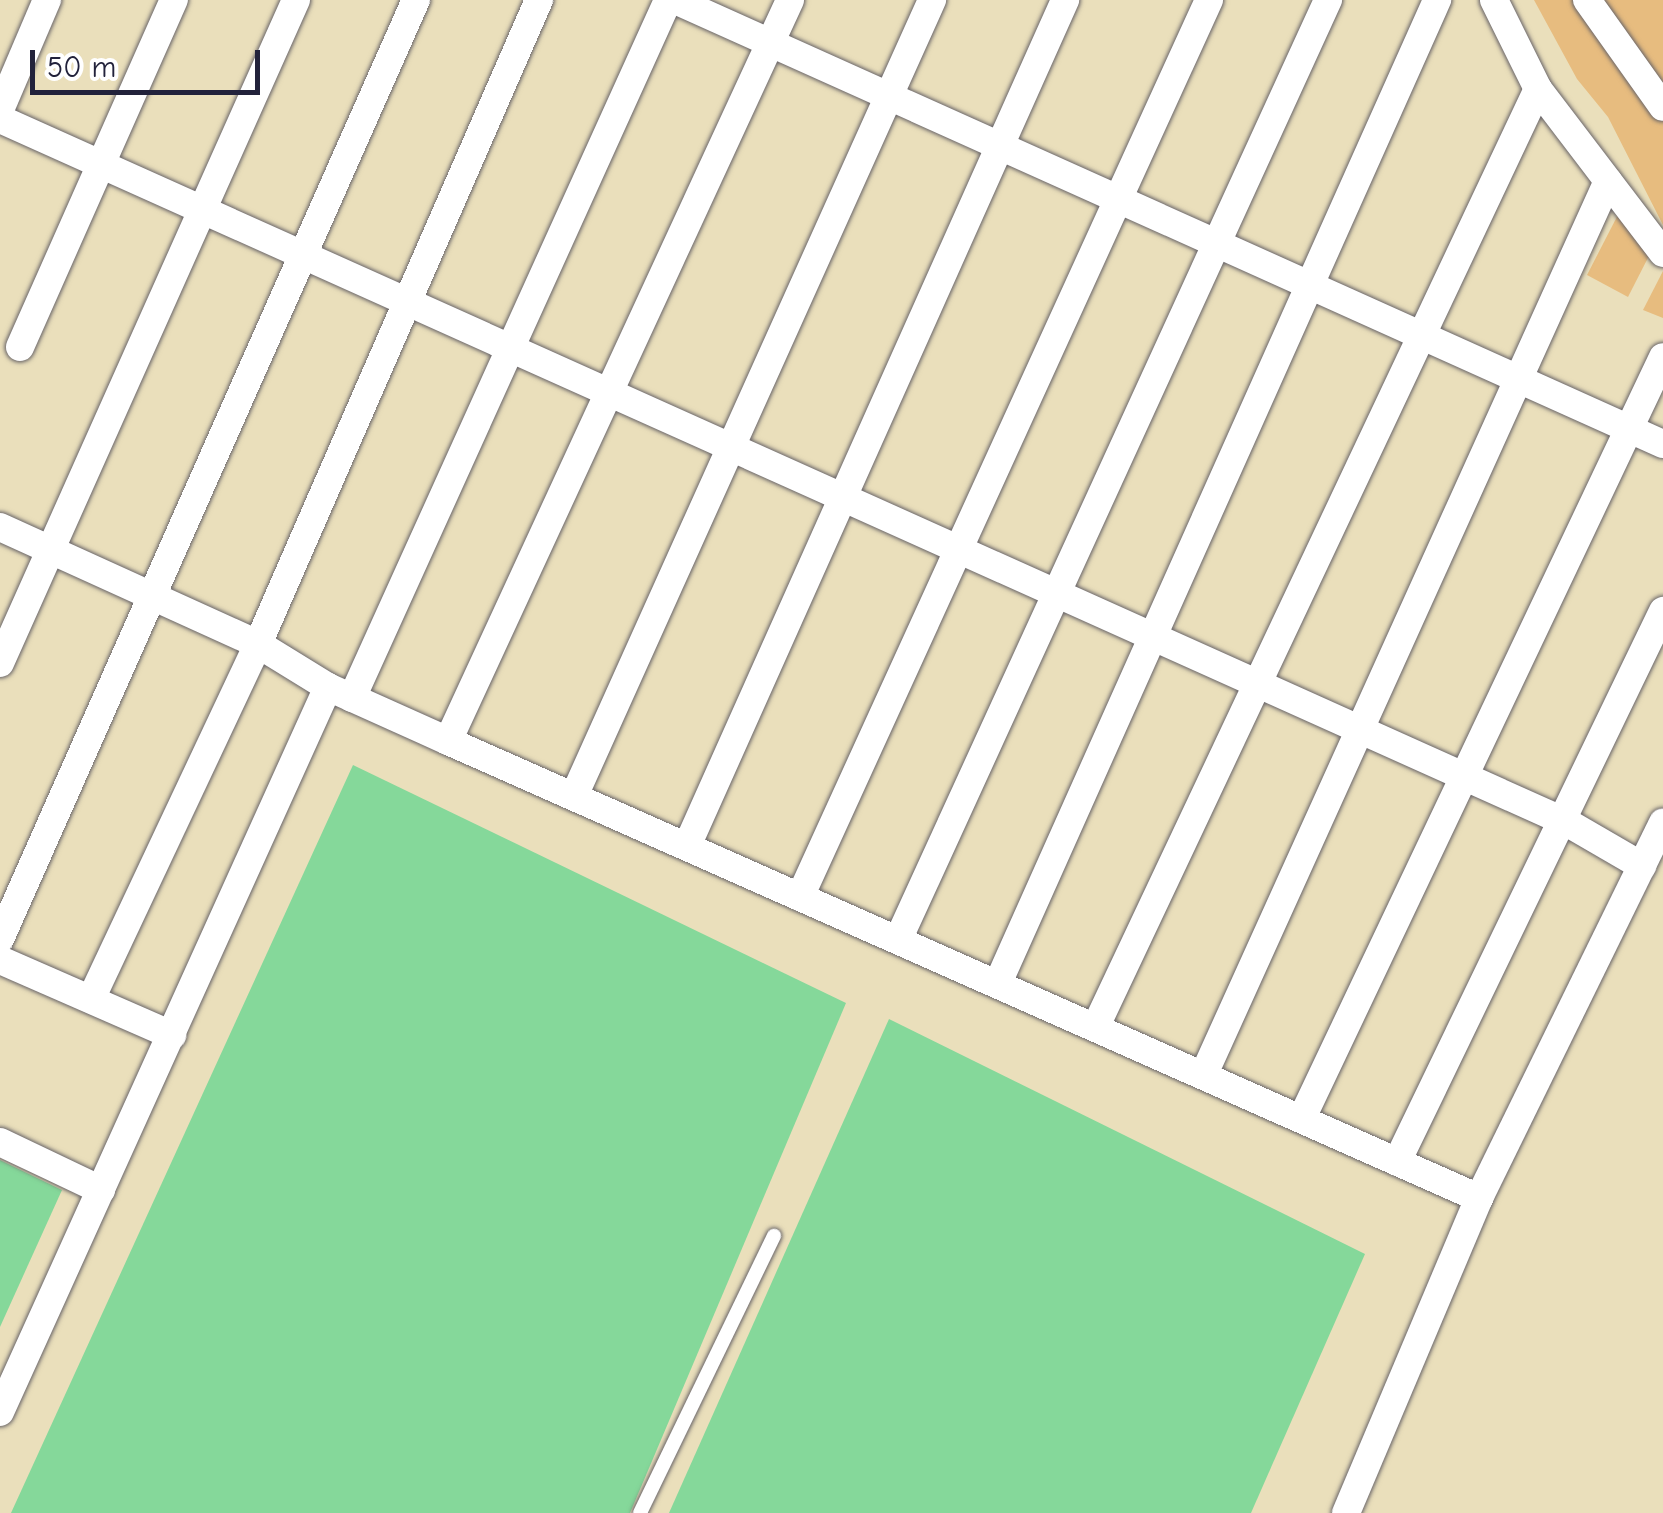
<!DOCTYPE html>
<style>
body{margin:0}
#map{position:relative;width:1663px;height:1513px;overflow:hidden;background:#eadfbb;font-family:"Comic Neue",sans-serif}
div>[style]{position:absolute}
.green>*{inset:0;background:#85d89a}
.building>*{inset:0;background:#e7bc7f}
.roads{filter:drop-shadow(0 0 2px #686468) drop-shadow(0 0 2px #686468)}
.lane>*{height:14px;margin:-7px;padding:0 7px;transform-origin:7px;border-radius:7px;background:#fff}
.street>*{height:28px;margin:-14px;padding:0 14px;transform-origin:14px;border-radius:14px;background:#fff}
span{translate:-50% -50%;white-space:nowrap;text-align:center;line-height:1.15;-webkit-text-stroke:9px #fff;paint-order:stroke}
.scale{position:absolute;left:30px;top:50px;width:230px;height:45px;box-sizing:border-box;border:5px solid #22223b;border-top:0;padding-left:12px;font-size:30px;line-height:35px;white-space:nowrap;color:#22223b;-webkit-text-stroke:8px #fff;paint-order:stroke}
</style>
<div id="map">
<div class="green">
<i style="clip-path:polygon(353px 765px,846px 1003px,630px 1513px,11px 1513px)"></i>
<i style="clip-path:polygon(889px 1019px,1365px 1254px,1251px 1513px,669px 1513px)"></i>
<i style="clip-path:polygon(0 1160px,62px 1190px,0 1327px)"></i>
</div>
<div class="building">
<i style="clip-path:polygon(1534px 0,1578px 0,1663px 114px,1663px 225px,1608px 117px,1577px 79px)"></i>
<i style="clip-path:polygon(1602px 0,1663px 0,1663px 96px)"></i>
<i style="clip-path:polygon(1623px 205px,1654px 246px,1628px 297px,1587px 275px)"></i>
<i style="clip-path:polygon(1663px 271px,1663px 318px,1643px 310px)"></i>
</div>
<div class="roads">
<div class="lane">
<i style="left:640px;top:1513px;width:308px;rotate:-64.2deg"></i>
</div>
<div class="street">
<i style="left:675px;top:0;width:1083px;rotate:24.2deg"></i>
<i style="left:1494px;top:0;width:99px;rotate:63.7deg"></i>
<i style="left:1538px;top:89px;width:206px;rotate:52.7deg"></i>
<i style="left:1587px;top:0;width:131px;rotate:54.6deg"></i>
<i style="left:0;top:110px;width:120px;rotate:-66.9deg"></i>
<i style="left:0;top:119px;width:1717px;rotate:24.18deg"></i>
<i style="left:1566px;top:822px;width:88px;rotate:30.1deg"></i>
<i style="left:20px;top:347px;width:380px;rotate:-66.1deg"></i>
<i style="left:0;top:527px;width:283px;rotate:24.4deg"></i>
<i style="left:258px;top:644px;width:82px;rotate:31.6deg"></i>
<i style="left:328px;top:687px;width:132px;rotate:24.2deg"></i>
<i style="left:448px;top:741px;width:1128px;rotate:23.91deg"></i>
<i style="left:0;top:663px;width:726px;rotate:-65.94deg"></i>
<i style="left:352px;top:698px;width:766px;rotate:-65.64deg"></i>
<i style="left:448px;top:741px;width:816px;rotate:-65.22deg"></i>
<i style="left:574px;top:796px;width:873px;rotate:-65.78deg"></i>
<i style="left:687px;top:846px;width:927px;rotate:-65.92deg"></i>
<i style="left:800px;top:897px;width:986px;rotate:-65.49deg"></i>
<i style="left:0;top:939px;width:1027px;rotate:-66.11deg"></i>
<i style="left:898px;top:940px;width:1034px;rotate:-65.42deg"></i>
<i style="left:0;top:960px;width:188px;rotate:23.6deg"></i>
<i style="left:998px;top:983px;width:1077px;rotate:-65.93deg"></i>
<i style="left:91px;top:999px;width:392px;rotate:-64.8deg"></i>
<i style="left:258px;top:644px;width:703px;rotate:-66.43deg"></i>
<i style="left:1096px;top:1026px;width:1036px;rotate:-64.75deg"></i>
<i style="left:1204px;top:1074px;width:980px;rotate:-65.66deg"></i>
<i style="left:1302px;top:1118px;width:842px;rotate:-64.62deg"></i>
<i style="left:0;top:1142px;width:112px;rotate:25.4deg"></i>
<i style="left:1397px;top:1162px;width:612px;rotate:-64.23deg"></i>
<i style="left:0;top:1412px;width:796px;rotate:-65.66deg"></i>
<i style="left:1346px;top:1513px;width:342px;rotate:-67.1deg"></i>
<i style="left:1479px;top:1198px;width:418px;rotate:-63.9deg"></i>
</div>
</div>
<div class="scale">50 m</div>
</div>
